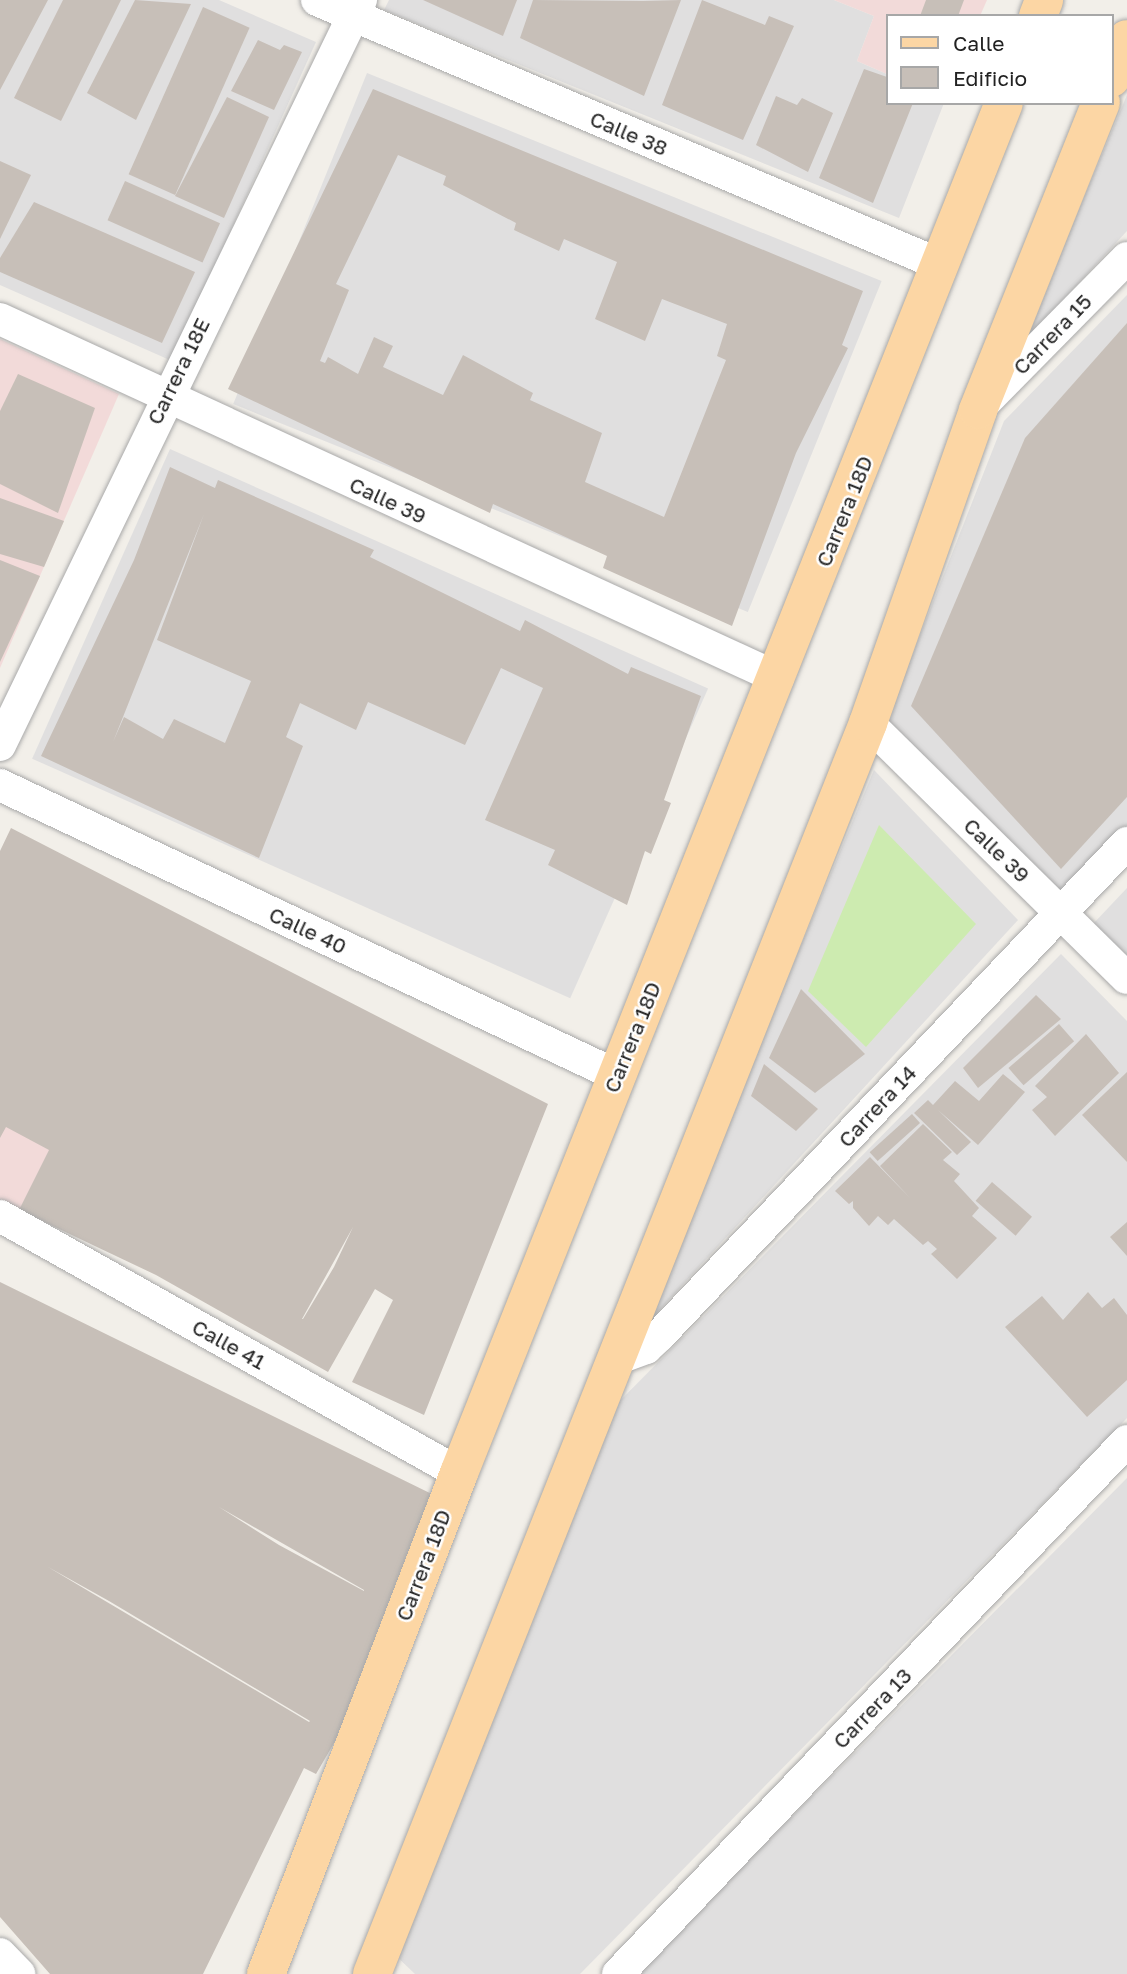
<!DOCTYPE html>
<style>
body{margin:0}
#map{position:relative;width:1127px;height:1974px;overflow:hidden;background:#f2efe9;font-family:"Golos Text",sans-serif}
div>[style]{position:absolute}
.residential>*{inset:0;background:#e0dfdf;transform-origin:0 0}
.commercial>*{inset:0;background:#f2dad9}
.grass>*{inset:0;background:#cdebb0}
.building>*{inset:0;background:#c7bfb8;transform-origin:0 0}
.roads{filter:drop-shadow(0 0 2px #a9a9a9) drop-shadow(0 0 2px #a9a9a9)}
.street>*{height:32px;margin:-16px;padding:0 16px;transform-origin:16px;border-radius:16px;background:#fff}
.primary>*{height:38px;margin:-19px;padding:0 19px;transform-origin:19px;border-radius:19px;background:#fcd6a4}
span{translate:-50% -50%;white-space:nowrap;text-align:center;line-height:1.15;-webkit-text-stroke:5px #fff;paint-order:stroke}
.street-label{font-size:21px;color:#222}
.legend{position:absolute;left:886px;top:14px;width:228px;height:91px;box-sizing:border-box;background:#fff;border:2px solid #a7a7a7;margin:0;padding:9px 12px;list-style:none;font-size:21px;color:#222}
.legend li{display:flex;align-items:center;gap:14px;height:35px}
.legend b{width:35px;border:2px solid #a7a7a7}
</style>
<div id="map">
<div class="residential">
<i style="clip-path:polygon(0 0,219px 0,316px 42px,172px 361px,0 285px)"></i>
<i style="clip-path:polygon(389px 0,834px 0,874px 16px,857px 61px,887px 74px,887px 103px,944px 103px,899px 218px,384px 10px)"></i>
<i style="left:367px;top:73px;width:555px;height:357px;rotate:22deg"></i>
<i style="clip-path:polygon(1127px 95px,1127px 231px,1023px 343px)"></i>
<i style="clip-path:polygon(1127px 295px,1127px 828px,1058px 899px,884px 727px,1004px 421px)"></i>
<i style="left:170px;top:449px;width:589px;height:339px;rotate:24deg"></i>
<i style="clip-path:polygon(874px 770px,1018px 920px,641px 1330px)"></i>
<i style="clip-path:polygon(1127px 888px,1127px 959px,1093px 924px)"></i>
<i style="clip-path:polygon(1061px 954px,1127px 1021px,1127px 1418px,580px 1974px,415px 1974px,391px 1951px,607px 1414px)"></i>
<i style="clip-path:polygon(1127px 1478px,1127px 1974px,636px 1974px)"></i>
</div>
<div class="commercial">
<i style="clip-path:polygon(834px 0,987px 0,980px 16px,887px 16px,887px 74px,857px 61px,874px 16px)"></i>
<i style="clip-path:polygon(0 339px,119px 394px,0 668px)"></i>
<i style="clip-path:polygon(0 1113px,64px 1141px,23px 1225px,0 1213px)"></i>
</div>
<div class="grass">
<i style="clip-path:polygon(879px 825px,976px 924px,866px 1047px,808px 991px)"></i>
</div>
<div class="building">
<i style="clip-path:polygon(0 0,48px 0,0 90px)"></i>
<i style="clip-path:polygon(63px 0,121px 0,61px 121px,14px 98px)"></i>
<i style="clip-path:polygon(135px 0,191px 4px,136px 120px,87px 93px)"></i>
<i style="clip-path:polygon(423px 0,517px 0,503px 36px)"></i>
<i style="clip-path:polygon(533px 0,643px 1px,681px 0,644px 96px,520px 38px)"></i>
<i style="clip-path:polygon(702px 0,765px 25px,769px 16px,794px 26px,743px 140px,662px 105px)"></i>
<i style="clip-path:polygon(926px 0,964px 0,958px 16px,920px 16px)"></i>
<i style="left:203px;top:7px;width:51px;height:183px;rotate:24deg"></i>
<i style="clip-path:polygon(258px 40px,280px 50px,284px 45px,302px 52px,274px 110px,231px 91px)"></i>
<i style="clip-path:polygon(864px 69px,887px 77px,887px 103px,913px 103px,873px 203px,819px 178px)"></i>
<i style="clip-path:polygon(evenodd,373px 89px,863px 291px,842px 345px,848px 348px,796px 453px,732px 626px,603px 568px,607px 556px,493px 504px,490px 513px,228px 389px,373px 89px,398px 155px,446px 176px,443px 185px,516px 223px,514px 230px,559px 251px,564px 239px,617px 262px,595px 319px,645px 341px,662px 299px,727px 324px,717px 356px,726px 360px,664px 517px,585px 482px,602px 433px,530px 400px,533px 393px,463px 355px,443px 395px,383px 367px,393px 346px,374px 337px,358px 374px,328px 357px,325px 363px,320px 361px,349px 290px,336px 284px,398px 155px)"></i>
<i style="clip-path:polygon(776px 96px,797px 105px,802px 98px,833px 113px,808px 172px,756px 145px)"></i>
<i style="clip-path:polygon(227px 97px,269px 117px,224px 218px,175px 196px)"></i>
<i style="clip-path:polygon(0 161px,31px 175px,0 239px)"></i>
<i style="left:125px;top:181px;width:104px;height:43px;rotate:24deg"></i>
<i style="clip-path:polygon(34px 202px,195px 272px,162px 343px,0 272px,0 258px)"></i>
<i style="clip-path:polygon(1127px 323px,1127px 797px,1061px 869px,911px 706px,1025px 438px)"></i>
<i style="clip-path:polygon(18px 374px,95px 408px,58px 513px,0 484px,0 411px)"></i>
<i style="clip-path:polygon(evenodd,170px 467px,215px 488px,218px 480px,374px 550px,370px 557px,520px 631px,525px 620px,628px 674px,631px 667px,701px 696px,664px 800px,671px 803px,651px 854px,645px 851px,627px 905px,548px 865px,555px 850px,485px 820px,543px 688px,501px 668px,465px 745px,368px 702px,356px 730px,300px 703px,286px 737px,303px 746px,259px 858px,41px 756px,134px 560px,170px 467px,204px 514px,157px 640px,251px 681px,225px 743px,174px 719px,163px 739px,124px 717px,113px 742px,204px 514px)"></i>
<i style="clip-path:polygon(0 498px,64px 521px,44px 567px,0 554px)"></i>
<i style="clip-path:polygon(0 560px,40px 576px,0 662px)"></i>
<i style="clip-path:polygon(evenodd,11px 828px,548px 1104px,424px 1415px,352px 1382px,393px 1300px,375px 1289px,328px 1372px,156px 1275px,19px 1210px,49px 1150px,6px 1127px,0 1138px,0 851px,11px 828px,353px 1227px,334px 1267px,303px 1319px,302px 1319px,353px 1227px)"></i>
<i style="clip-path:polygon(801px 989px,865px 1054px,815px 1093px,769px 1058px)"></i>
<i style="clip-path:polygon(1036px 995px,1061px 1019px,978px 1088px,963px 1068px)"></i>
<i style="left:1059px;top:1024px;width:23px;height:67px;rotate:49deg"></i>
<i style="clip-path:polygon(1086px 1034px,1119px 1073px,1055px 1136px,1032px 1110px,1047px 1097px,1035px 1086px)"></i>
<i style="clip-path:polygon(764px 1064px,818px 1109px,796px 1131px,751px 1096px)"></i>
<i style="clip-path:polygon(1127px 1072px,1127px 1162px,1082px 1115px)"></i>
<i style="clip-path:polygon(1003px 1074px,1025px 1092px,978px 1145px,938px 1110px,971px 1142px,957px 1155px,914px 1113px,928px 1100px,933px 1105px,955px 1081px,979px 1101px)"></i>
<i style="left:912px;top:1114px;width:12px;height:57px;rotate:48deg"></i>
<i style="clip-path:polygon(923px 1124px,952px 1152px,943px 1160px,960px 1174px,954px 1181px,979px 1208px,972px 1216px,997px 1238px,957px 1279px,931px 1254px,937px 1249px,928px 1241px,923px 1245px,894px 1219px,888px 1225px,878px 1216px,869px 1226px,853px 1208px,853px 1201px,849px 1204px,835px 1191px,870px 1157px,911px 1199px,880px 1166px)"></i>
<i style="left:992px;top:1182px;width:53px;height:25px;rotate:41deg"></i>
<i style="clip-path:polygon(1127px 1222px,1127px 1256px,1110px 1237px)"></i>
<i style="clip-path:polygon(evenodd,0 1282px,444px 1500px,337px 1738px,316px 1774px,304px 1768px,203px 1974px,50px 1974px,0 1917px,0 1282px,219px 1507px,364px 1590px,364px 1591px,279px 1545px,219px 1507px,0 1282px,48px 1567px,109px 1601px,310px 1721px,309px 1722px,48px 1567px)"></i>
<i style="clip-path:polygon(1088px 1292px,1102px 1308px,1114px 1298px,1127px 1315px,1127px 1380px,1087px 1417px,1005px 1327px,1042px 1296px,1063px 1320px)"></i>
</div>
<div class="roads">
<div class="street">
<i style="left:317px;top:0;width:678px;rotate:23.01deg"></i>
<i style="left:0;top:319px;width:857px;rotate:24.77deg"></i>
<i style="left:983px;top:404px;width:205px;rotate:-45.4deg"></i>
<i style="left:868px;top:723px;width:363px;rotate:44.6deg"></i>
<i style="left:0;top:745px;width:828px;rotate:-64.15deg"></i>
<i style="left:0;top:785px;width:681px;rotate:25.21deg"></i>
<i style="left:0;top:1216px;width:526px;rotate:29.25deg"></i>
<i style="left:619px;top:1358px;width:29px;rotate:-20deg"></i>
<i style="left:646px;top:1348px;width:18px;rotate:-43deg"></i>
<i style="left:659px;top:1336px;width:680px;rotate:-46.49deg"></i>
<i style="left:0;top:1954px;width:28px;rotate:46deg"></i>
<i style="left:618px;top:1974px;width:737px;rotate:-46.32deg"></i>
</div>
<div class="primary">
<i style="left:1038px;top:16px;width:17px;rotate:-69deg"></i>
<i style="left:1111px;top:78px;width:42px;rotate:-67.7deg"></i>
<i style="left:266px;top:1974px;width:537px;rotate:-68.93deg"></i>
<i style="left:459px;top:1473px;width:1474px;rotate:-68.31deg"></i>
<i style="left:372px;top:1974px;width:1346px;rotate:-68.37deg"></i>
<i style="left:868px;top:723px;width:332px;rotate:-70.6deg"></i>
<i style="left:978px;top:410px;width:331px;rotate:-68.2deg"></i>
</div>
</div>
<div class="street-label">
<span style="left:629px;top:133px;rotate:23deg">Calle 38</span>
<span style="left:1052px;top:334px;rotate:-46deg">Carrera 15</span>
<span style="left:178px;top:371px;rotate:-64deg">Carrera 18E</span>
<span style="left:388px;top:500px;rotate:25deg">Calle 39</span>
<span style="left:844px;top:511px;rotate:-68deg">Carrera 18D</span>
<span style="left:997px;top:850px;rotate:44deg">Calle 39</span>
<span style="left:308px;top:930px;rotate:25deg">Calle 40</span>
<span style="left:632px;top:1037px;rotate:-68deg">Carrera 18D</span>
<span style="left:877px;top:1106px;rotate:-47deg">Carrera 14</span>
<span style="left:229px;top:1344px;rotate:29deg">Calle 41</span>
<span style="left:423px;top:1565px;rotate:-69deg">Carrera 18D</span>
<span style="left:872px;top:1708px;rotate:-46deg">Carrera 13</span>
</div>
<ul class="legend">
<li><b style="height:9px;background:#fcd6a4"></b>Calle</li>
<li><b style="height:19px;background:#c7bfb8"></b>Edificio</li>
</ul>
</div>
